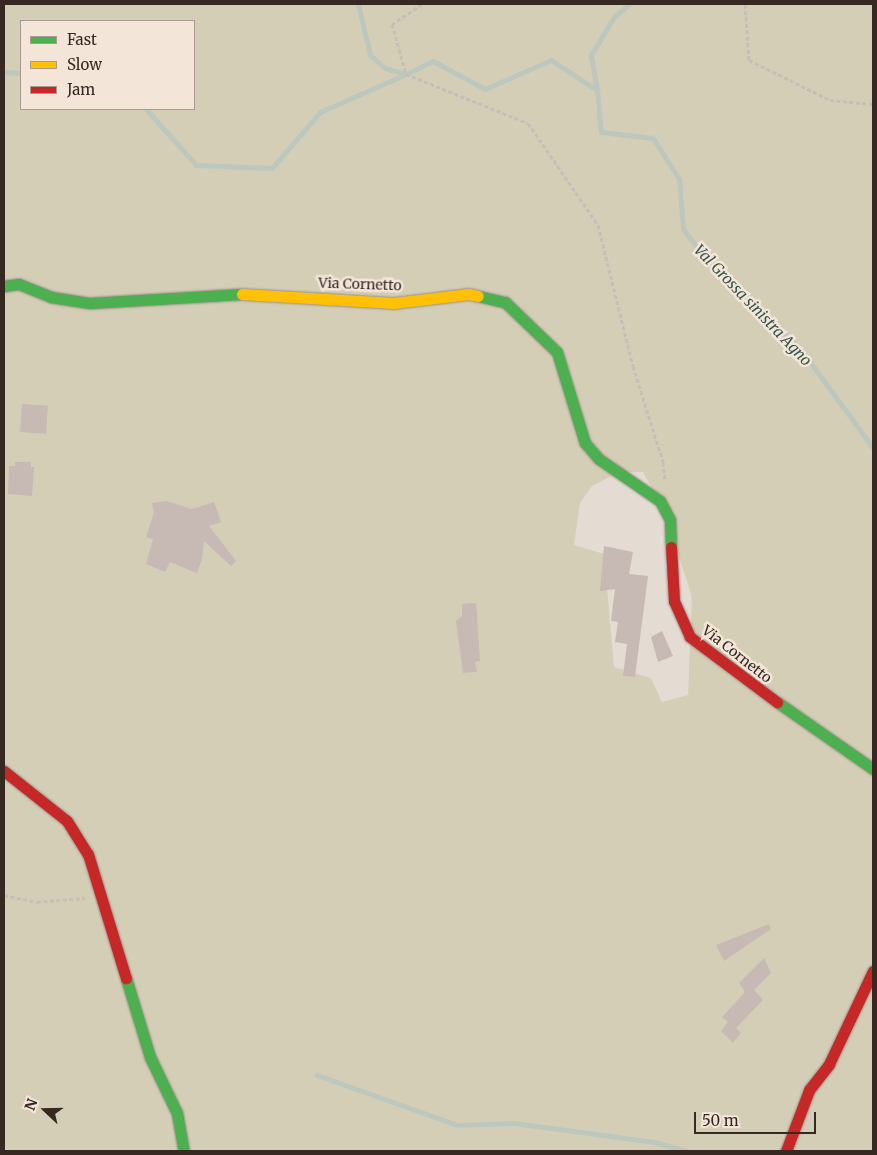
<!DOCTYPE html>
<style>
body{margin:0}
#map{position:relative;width:877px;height:1155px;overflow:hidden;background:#e4dbd2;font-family:Merriweather,serif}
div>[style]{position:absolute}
.green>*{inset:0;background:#d5ceb6}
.stream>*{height:5px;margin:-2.5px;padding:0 2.5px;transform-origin:2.5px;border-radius:2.5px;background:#bcc8be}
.building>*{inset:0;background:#c7b9b3;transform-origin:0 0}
.path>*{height:3px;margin-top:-1.5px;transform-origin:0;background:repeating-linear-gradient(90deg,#c5beb9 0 4px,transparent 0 6.5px)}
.roads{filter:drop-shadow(0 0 1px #99908a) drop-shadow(0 0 1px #99908a)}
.fast>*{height:11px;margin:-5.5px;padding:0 5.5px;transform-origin:5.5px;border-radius:5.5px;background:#4caf50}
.slow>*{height:11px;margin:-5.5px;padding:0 5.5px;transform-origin:5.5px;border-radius:5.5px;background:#ffc107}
.jam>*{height:11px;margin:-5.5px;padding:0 5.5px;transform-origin:5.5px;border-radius:5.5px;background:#c62828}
span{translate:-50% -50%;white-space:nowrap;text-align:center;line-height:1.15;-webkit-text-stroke:5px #f3e6d9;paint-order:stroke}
.street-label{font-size:14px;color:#382822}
.water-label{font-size:15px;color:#33564d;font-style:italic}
.frame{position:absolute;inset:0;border:5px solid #382822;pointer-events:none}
.legend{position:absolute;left:20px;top:20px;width:175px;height:90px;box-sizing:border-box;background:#f3e6d9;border:1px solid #a89a90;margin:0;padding:6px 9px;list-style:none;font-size:15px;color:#382822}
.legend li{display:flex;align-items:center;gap:10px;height:25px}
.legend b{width:25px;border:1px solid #a89a90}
.north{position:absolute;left:20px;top:1085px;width:50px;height:50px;-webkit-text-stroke:4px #f3e6d9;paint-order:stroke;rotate:291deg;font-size:14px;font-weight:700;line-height:20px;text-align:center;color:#382822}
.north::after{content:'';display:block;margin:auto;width:18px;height:22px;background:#382822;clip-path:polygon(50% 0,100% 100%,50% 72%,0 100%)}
.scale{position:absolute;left:694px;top:1112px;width:122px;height:22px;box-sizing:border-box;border:2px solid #382822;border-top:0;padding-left:6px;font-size:15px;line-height:18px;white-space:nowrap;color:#382822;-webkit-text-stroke:4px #f3e6d9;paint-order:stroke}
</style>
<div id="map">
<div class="green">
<i style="clip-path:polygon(evenodd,4px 4px,873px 4px,873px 1151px,4px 1151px,4px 4px,21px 21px,194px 21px,194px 109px,21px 109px,21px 21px,4px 4px,619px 472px,643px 472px,663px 508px,692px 597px,688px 695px,662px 702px,651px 678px,614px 667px,604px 554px,574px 545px,580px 503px,592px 486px,619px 472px)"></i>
</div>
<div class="stream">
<i style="left:358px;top:4px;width:52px;rotate:76.8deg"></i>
<i style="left:370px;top:55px;width:20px;rotate:41deg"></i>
<i style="left:385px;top:68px;width:22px;rotate:16deg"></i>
<i style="left:406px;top:74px;width:30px;rotate:-26deg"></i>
<i style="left:433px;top:61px;width:59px;rotate:28.3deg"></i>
<i style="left:485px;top:89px;width:72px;rotate:-23.7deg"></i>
<i style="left:551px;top:60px;width:55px;rotate:33.1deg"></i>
<i style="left:597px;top:90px;width:42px;rotate:84.6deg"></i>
<i style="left:601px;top:132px;width:52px;rotate:6.6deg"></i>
<i style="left:653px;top:138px;width:49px;rotate:57.6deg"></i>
<i style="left:679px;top:179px;width:50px;rotate:85.4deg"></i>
<i style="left:683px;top:229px;width:34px;rotate:53deg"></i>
<i style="left:703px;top:256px;width:137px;rotate:43.8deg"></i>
<i style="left:802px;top:351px;width:120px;rotate:53.8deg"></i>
<i style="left:4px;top:72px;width:17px;rotate:3deg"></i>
<i style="left:597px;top:90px;width:36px;rotate:-100deg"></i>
<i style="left:591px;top:55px;width:44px;rotate:-58.8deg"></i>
<i style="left:614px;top:17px;width:20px;rotate:-41deg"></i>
<i style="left:146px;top:109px;width:75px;rotate:48.2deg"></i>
<i style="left:196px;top:165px;width:76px;rotate:2.3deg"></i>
<i style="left:272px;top:168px;width:74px;rotate:-49.4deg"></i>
<i style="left:320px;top:112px;width:94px;rotate:-23.8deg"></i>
<i style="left:317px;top:1075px;width:149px;rotate:19.7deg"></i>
<i style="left:457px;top:1125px;width:57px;rotate:-2deg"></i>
<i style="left:514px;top:1123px;width:142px;rotate:7.7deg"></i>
<i style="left:655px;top:1142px;width:32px;rotate:16deg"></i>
</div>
<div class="building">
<i style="left:22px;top:404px;width:26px;height:28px;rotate:4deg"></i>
<i style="clip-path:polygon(15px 462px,31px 462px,31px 467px,34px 467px,32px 496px,8px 494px,9px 466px,15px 466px)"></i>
<i style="clip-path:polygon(166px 501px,192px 509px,214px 502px,221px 522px,209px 526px,236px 561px,231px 566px,204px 541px,202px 559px,197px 573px,170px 562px,165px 572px,146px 564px,153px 539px,146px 537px,154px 513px,152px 503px)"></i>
<i style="clip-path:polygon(604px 546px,633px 552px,629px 574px,648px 576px,635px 677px,623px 676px,627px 644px,615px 642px,618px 622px,611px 621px,615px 589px,600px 591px)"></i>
<i style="clip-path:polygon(476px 603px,480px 661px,475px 662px,477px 672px,463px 673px,456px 621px,462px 616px,462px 604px)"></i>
<i style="clip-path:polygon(662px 631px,673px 656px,658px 662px,651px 637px)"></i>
<i style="clip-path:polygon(769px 924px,771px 929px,724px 961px,716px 945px)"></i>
<i style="clip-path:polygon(764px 958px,771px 973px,754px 990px,763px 1000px,736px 1028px,741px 1033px,733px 1043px,721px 1031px,728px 1022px,722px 1017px,745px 992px,739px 983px)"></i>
</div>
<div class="path">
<i style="left:422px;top:4px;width:36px;rotate:146deg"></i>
<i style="left:392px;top:24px;width:52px;rotate:74.4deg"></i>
<i style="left:406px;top:74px;width:131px;rotate:21.9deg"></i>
<i style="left:528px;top:123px;width:124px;rotate:55.5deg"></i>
<i style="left:598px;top:225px;width:145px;rotate:76.1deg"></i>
<i style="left:633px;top:366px;width:101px;rotate:72.6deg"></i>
<i style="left:663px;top:462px;width:20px;rotate:84deg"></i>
<i style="left:745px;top:4px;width:56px;rotate:85.9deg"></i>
<i style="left:749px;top:60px;width:90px;rotate:26.3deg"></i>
<i style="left:830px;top:100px;width:43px;rotate:5.3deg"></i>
<i style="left:4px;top:895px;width:34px;rotate:12deg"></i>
<i style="left:37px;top:902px;width:48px;rotate:-4.8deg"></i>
</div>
<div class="roads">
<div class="fast">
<i style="left:4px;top:286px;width:15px;rotate:-8deg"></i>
<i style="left:19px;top:284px;width:35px;rotate:22deg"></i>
<i style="left:51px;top:297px;width:39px;rotate:9deg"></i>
<i style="left:90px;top:303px;width:152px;rotate:-3.4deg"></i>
<i style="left:478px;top:296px;width:28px;rotate:13deg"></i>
<i style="left:505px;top:302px;width:72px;rotate:43.9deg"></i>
<i style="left:557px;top:352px;width:95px;rotate:72.9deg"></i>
<i style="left:585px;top:443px;width:21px;rotate:49deg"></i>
<i style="left:599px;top:459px;width:74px;rotate:34.5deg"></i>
<i style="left:660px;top:501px;width:21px;rotate:62deg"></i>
<i style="left:670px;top:520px;width:27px;rotate:88deg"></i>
<i style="left:777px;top:702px;width:117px;rotate:34.9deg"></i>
<i style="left:126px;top:978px;width:83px;rotate:73.1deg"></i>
<i style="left:150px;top:1057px;width:62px;rotate:64.3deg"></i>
<i style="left:177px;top:1113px;width:39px;rotate:80deg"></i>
</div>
<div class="slow">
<i style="left:242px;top:294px;width:152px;rotate:3.4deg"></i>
<i style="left:394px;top:303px;width:75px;rotate:-6.9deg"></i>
<i style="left:468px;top:294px;width:10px;rotate:11deg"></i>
</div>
<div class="jam">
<i style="left:671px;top:547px;width:54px;rotate:86.8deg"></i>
<i style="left:674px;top:601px;width:39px;rotate:66deg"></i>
<i style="left:690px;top:637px;width:109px;rotate:36.8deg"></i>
<i style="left:4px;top:771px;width:80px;rotate:38.4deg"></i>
<i style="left:67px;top:821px;width:39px;rotate:58deg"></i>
<i style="left:88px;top:854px;width:130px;rotate:73deg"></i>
<i style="left:786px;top:1151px;width:65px;rotate:-69.3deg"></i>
<i style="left:809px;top:1090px;width:33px;rotate:-52deg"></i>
<i style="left:829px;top:1064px;width:103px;rotate:-64.7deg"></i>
</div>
</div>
<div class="street-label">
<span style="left:360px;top:284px;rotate:2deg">Via Cornetto</span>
<span style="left:737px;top:654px;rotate:38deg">Via Cornetto</span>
</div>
<div class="water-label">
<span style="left:753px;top:305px;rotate:46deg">Val Grossa sinistra Agno</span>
</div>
<div class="frame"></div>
<ul class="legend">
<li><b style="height:6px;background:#4caf50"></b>Fast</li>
<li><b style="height:6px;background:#ffc107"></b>Slow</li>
<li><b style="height:6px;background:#c62828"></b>Jam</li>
</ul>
<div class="north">N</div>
<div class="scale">50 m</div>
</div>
